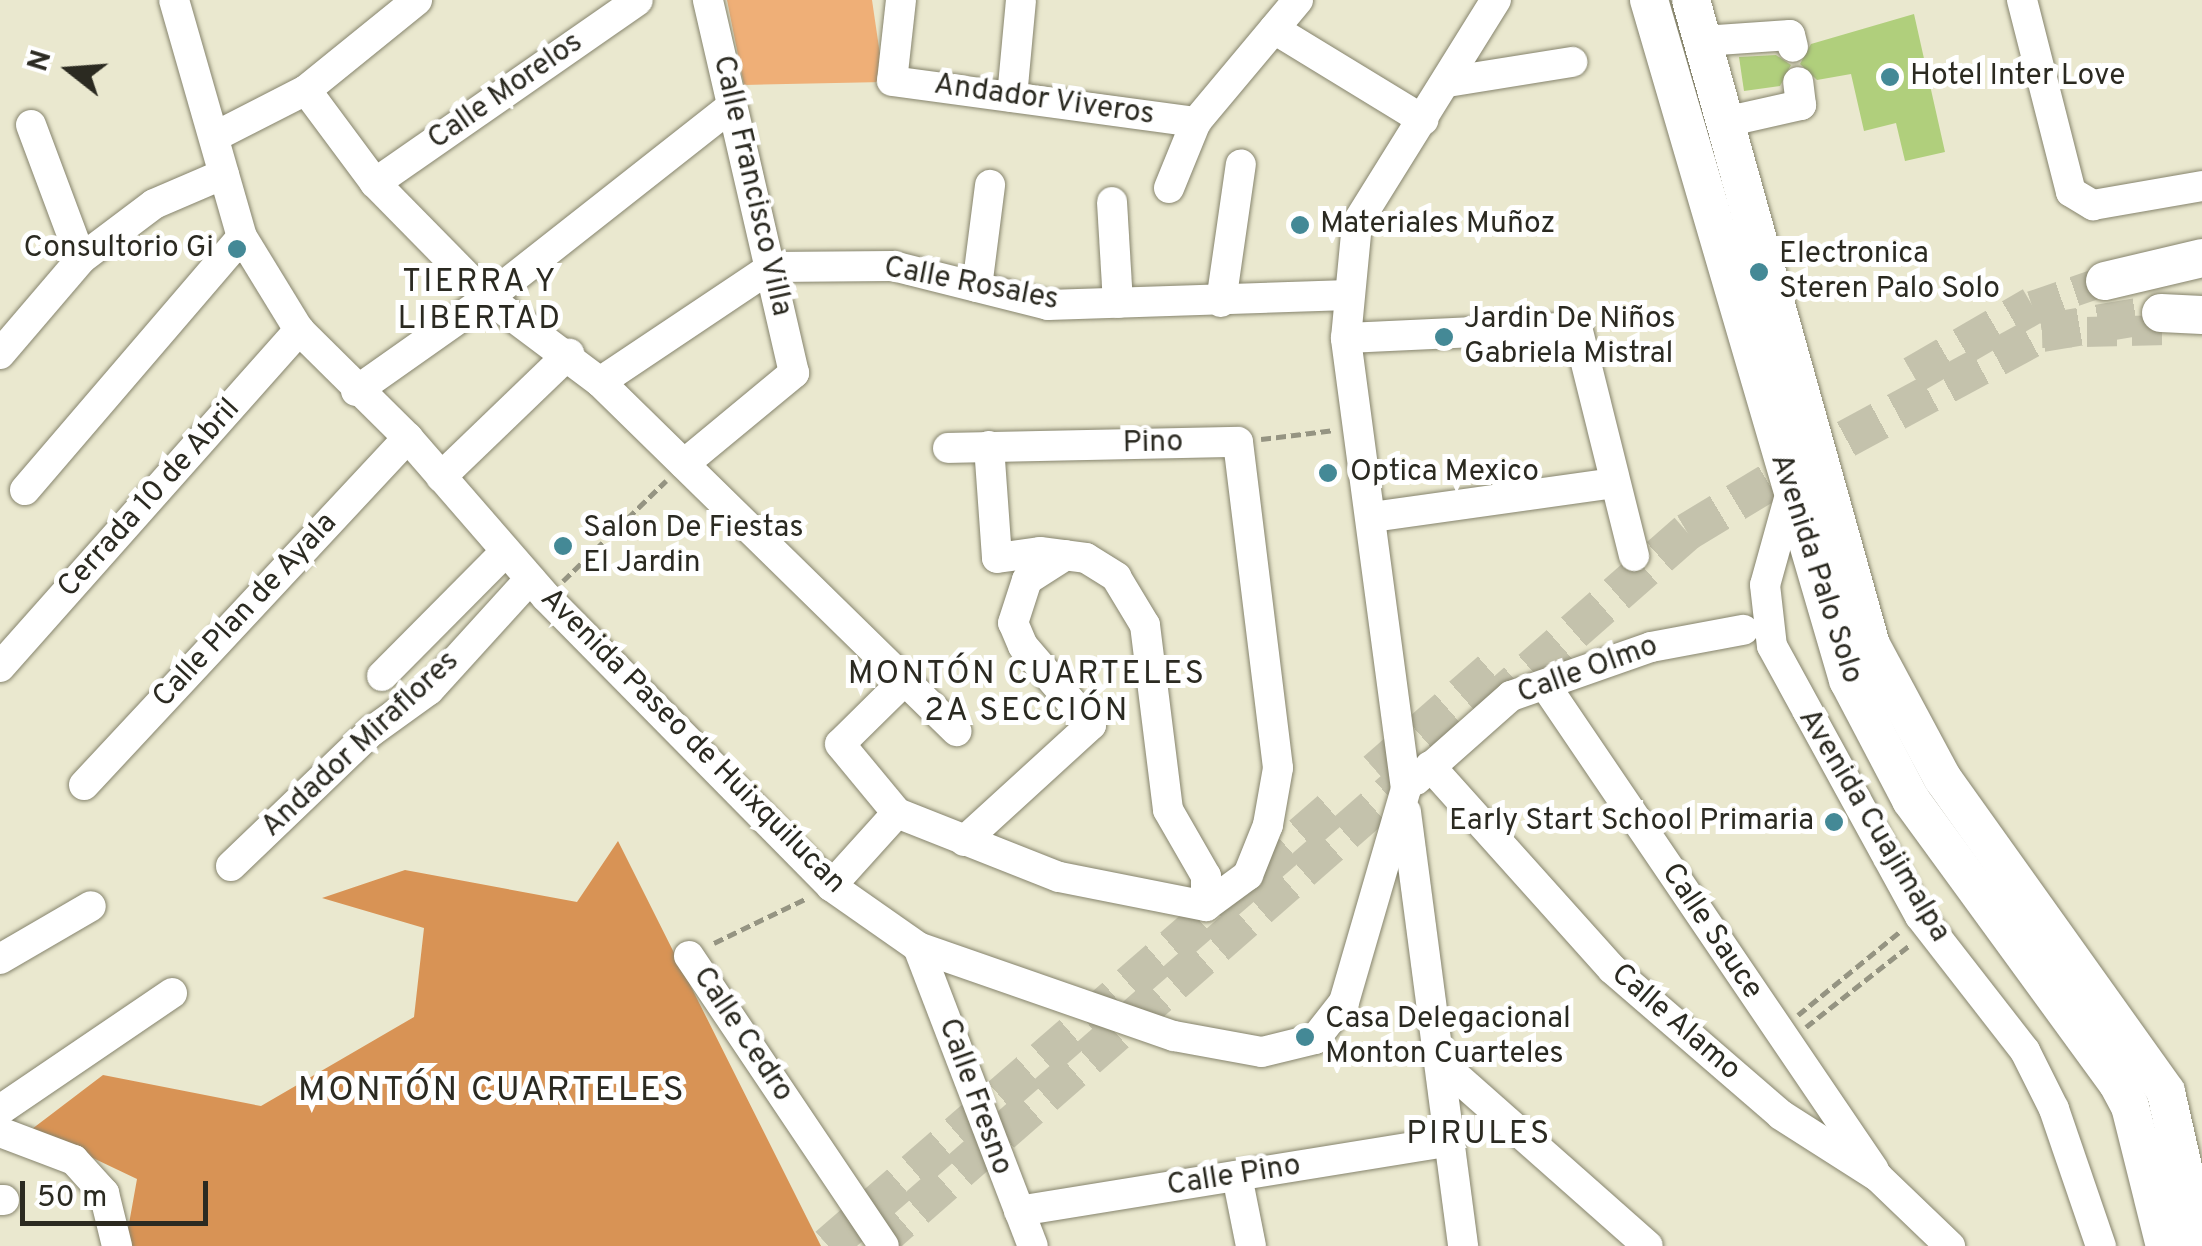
<!DOCTYPE html>
<meta charset="utf-8">
<style>
body{margin:0}
#map{position:relative;width:2202px;height:1246px;overflow:hidden;background:#eae8cf;font-family:Overpass,sans-serif}
div>[style]{position:absolute}
.green>*{inset:0;background:#efaf77}
.forest>*{inset:0;background:#d89355}
.building>*{inset:0;background:#b0cf7c}
.minor-tunnel>*{height:30px;margin-top:-15px;transform-origin:0;background:repeating-linear-gradient(90deg,#c4c2ac 0 30px,transparent 0 45px)}
.major-tunnel>*{height:38px;margin-top:-19px;transform-origin:0;background:repeating-linear-gradient(90deg,#c4c2ac 0 38px,transparent 0 57px)}
.path>*{height:5px;margin-top:-2.5px;transform-origin:0;background:repeating-linear-gradient(90deg,#959482 0 10px,transparent 0 15px)}
.roads{filter:drop-shadow(0 0 2px #86846d) drop-shadow(0 0 2px #86846d)}
.minor>*{height:30px;margin:-15px;padding:0 15px;transform-origin:15px;border-radius:15px;background:#fff}
.major>*{height:38px;margin:-19px;padding:0 19px;transform-origin:19px;border-radius:19px;background:#fff}
.dots>*{width:28px;height:28px;translate:-50% -50%;box-sizing:border-box;border:5px solid #fff;border-radius:50%}
span{translate:-50% -50%;white-space:nowrap;text-align:center;line-height:1.15;-webkit-text-stroke:10px #fff;paint-order:stroke}
.poi-label{font-size:30px;color:#2b2a21}
.left{translate:0 -50%;text-align:left}
.right{translate:-100% -50%;text-align:right}
.street-label{font-size:30px;color:#2b2a21}
.neighbourhood-label{font-size:32px;color:#2b2a21;letter-spacing:2.5px}
.quarter-label{font-size:35px;color:#2b2a21;letter-spacing:2.5px}
.north{position:absolute;left:20px;top:20px;width:100px;height:100px;-webkit-text-stroke:8px #fff;paint-order:stroke;rotate:287deg;font-size:28px;font-weight:700;line-height:40px;text-align:center;color:#2b2a21}
.north::after{content:'';display:block;margin:auto;width:35px;height:45px;background:#2b2a21;clip-path:polygon(50% 0,100% 100%,50% 72%,0 100%)}
.scale{position:absolute;left:20px;top:1181px;width:188px;height:45px;box-sizing:border-box;border:5px solid #2b2a21;border-top:0;padding-left:12px;font-size:30px;line-height:35px;white-space:nowrap;color:#2b2a21;-webkit-text-stroke:8px #fff;paint-order:stroke}
</style>
<div id="map">
<div class="green">
<i style="clip-path:polygon(727px 0,872px 0,884px 82px,744px 85px)"></i>
</div>
<div class="forest">
<i style="clip-path:polygon(618px 841px,821px 1246px,125px 1246px,137px 1179px,32px 1129px,103px 1075px,261px 1106px,414px 1017px,424px 928px,322px 898px,405px 870px,577px 902px)"></i>
</div>
<div class="building">
<i style="clip-path:polygon(1914px 14px,1945px 152px,1905px 161px,1896px 123px,1864px 131px,1851px 74px,1817px 80px,1800px 64px,1811px 44px)"></i>
<i style="clip-path:polygon(1776px 55px,1791px 65px,1780px 86px,1744px 91px,1739px 57px)"></i>
</div>
<div class="minor-tunnel">
<i style="left:2032px;top:306px;width:77px;rotate:-18.9deg"></i>
<i style="left:2042px;top:333px;width:126px;rotate:-1.4deg"></i>
</div>
<div class="major-tunnel">
<i style="left:1913px;top:375px;width:138px;rotate:-30.1deg"></i>
<i style="left:1488px;top:707px;width:265px;rotate:-41.3deg"></i>
<i style="left:1687px;top:532px;width:127px;rotate:-31.2deg"></i>
<i style="left:1796px;top:466px;width:280px;rotate:-28.4deg"></i>
<i style="left:2042px;top:333px;width:121px;rotate:-9.5deg"></i>
<i style="left:1376px;top:771px;width:170px;rotate:-41.2deg"></i>
<i style="left:828px;top:1246px;width:670px;rotate:-40.94deg"></i>
<i style="left:873px;top:1246px;width:738px;rotate:-41.21deg"></i>
</div>
<div class="path">
<i style="left:1261px;top:439px;width:74px;rotate:-7deg"></i>
<i style="left:563px;top:581px;width:144px;rotate:-44.2deg"></i>
<i style="left:714px;top:943px;width:103px;rotate:-25.8deg"></i>
<i style="left:1798px;top:1015px;width:134px;rotate:-39.3deg"></i>
<i style="left:1806px;top:1027px;width:134px;rotate:-38.3deg"></i>
</div>
<div class="roads">
<div class="minor">
<i style="left:174px;top:0;width:247px;rotate:74deg"></i>
<i style="left:242px;top:237px;width:109px;rotate:58.5deg"></i>
<i style="left:299px;top:330px;width:153px;rotate:44.7deg"></i>
<i style="left:408px;top:438px;width:211px;rotate:49deg"></i>
<i style="left:546px;top:597px;width:406px;rotate:45.4deg"></i>
<i style="left:831px;top:886px;width:106px;rotate:35deg"></i>
<i style="left:918px;top:947px;width:271px;rotate:19.2deg"></i>
<i style="left:1174px;top:1036px;width:89px;rotate:10.3deg"></i>
<i style="left:1262px;top:1052px;width:55px;rotate:-13.8deg"></i>
<i style="left:1315px;top:1039px;width:47px;rotate:-51.9deg"></i>
<i style="left:1344px;top:1002px;width:222px;rotate:-73.8deg"></i>
<i style="left:1406px;top:789px;width:455px;rotate:-97.6deg"></i>
<i style="left:1346px;top:338px;width:116px;rotate:-84.5deg"></i>
<i style="left:1357px;top:223px;width:263px;rotate:-58.1deg"></i>
<i style="left:901px;top:0;width:81px;rotate:96.3deg"></i>
<i style="left:892px;top:81px;width:307px;rotate:7.7deg"></i>
<i style="left:2022px;top:0;width:198px;rotate:75.7deg"></i>
<i style="left:2071px;top:192px;width:26px;rotate:31deg"></i>
<i style="left:2093px;top:205px;width:111px;rotate:-9.9deg"></i>
<i style="left:1274px;top:29px;width:175px;rotate:31.4deg"></i>
<i style="left:1703px;top:41px;width:87px;rotate:-3.9deg"></i>
<i style="left:1790px;top:35px;width:12px;rotate:76deg"></i>
<i style="left:1447px;top:82px;width:127px;rotate:-9.1deg"></i>
<i style="left:306px;top:90px;width:116px;rotate:53.4deg"></i>
<i style="left:375px;top:183px;width:161px;rotate:45.5deg"></i>
<i style="left:488px;top:298px;width:140px;rotate:36.9deg"></i>
<i style="left:600px;top:382px;width:499px;rotate:44.4deg"></i>
<i style="left:1012px;top:97px;width:97px;rotate:-84.7deg"></i>
<i style="left:1725px;top:122px;width:78px;rotate:-12.6deg"></i>
<i style="left:1801px;top:105px;width:23px;rotate:-97deg"></i>
<i style="left:31px;top:125px;width:143px;rotate:69.5deg"></i>
<i style="left:214px;top:137px;width:103px;rotate:-27.1deg"></i>
<i style="left:306px;top:90px;width:143px;rotate:-39deg"></i>
<i style="left:375px;top:183px;width:320px;rotate:-34.8deg"></i>
<i style="left:1169px;top:188px;width:71px;rotate:-67.8deg"></i>
<i style="left:1196px;top:122px;width:159px;rotate:-50.1deg"></i>
<i style="left:1112px;top:202px;width:101px;rotate:86.6deg"></i>
<i style="left:977px;top:287px;width:103px;rotate:-82.7deg"></i>
<i style="left:1221px;top:302px;width:139px;rotate:-81.8deg"></i>
<i style="left:1346px;top:338px;width:231px;rotate:-2.7deg"></i>
<i style="left:1577px;top:327px;width:236px;rotate:76deg"></i>
<i style="left:0;top:354px;width:125px;rotate:-49.5deg"></i>
<i style="left:81px;top:259px;width:91px;rotate:-37deg"></i>
<i style="left:154px;top:204px;width:76px;rotate:-23.2deg"></i>
<i style="left:600px;top:382px;width:207px;rotate:-33.8deg"></i>
<i style="left:772px;top:267px;width:121px;rotate:-0.5deg"></i>
<i style="left:893px;top:266px;width:160px;rotate:14.1deg"></i>
<i style="left:1048px;top:305px;width:301px;rotate:-1.9deg"></i>
<i style="left:356px;top:391px;width:161px;rotate:-35.2deg"></i>
<i style="left:488px;top:298px;width:310px;rotate:-38.2deg"></i>
<i style="left:989px;top:446px;width:112px;rotate:85.9deg"></i>
<i style="left:997px;top:558px;width:43px;rotate:-7.9deg"></i>
<i style="left:1040px;top:552px;width:46px;rotate:7.4deg"></i>
<i style="left:1086px;top:558px;width:36px;rotate:32deg"></i>
<i style="left:1116px;top:577px;width:56px;rotate:58.9deg"></i>
<i style="left:1145px;top:625px;width:186px;rotate:82.9deg"></i>
<i style="left:1168px;top:810px;width:76px;rotate:60.1deg"></i>
<i style="left:1206px;top:876px;width:30px;rotate:90deg"></i>
<i style="left:948px;top:448px;width:290px;rotate:-1.2deg"></i>
<i style="left:1238px;top:442px;width:328px;rotate:83deg"></i>
<i style="left:1278px;top:768px;width:58px;rotate:100deg"></i>
<i style="left:1268px;top:825px;width:54px;rotate:111.8deg"></i>
<i style="left:1248px;top:875px;width:52px;rotate:143.6deg"></i>
<i style="left:684px;top:464px;width:143px;rotate:-39.6deg"></i>
<i style="left:794px;top:373px;width:383px;rotate:-103deg"></i>
<i style="left:441px;top:477px;width:178px;rotate:-43.9deg"></i>
<i style="left:25px;top:490px;width:333px;rotate:-49.4deg"></i>
<i style="left:1790px;top:495px;width:93px;rotate:105.5deg"></i>
<i style="left:1765px;top:585px;width:61px;rotate:83.5deg"></i>
<i style="left:1772px;top:646px;width:308px;rotate:61.3deg"></i>
<i style="left:1920px;top:916px;width:171px;rotate:52.1deg"></i>
<i style="left:2025px;top:1051px;width:65px;rotate:63.4deg"></i>
<i style="left:2054px;top:1109px;width:145px;rotate:71.1deg"></i>
<i style="left:1372px;top:517px;width:245px;rotate:-8deg"></i>
<i style="left:0;top:667px;width:451px;rotate:-48.4deg"></i>
<i style="left:382px;top:676px;width:175px;rotate:-45.2deg"></i>
<i style="left:905px;top:680px;width:91px;rotate:135.4deg"></i>
<i style="left:840px;top:744px;width:89px;rotate:50.4deg"></i>
<i style="left:897px;top:813px;width:174px;rotate:21.6deg"></i>
<i style="left:1059px;top:877px;width:150px;rotate:11.2deg"></i>
<i style="left:1545px;top:685px;width:586px;rotate:55.85deg"></i>
<i style="left:1430px;top:766px;width:273px;rotate:48.1deg"></i>
<i style="left:1612px;top:969px;width:223px;rotate:40.8deg"></i>
<i style="left:1781px;top:1115px;width:115px;rotate:32.6deg"></i>
<i style="left:1878px;top:1177px;width:100px;rotate:43.8deg"></i>
<i style="left:1416px;top:780px;width:127px;rotate:-41.5deg"></i>
<i style="left:1511px;top:696px;width:148px;rotate:-19.3deg"></i>
<i style="left:1651px;top:647px;width:94px;rotate:-10.5deg"></i>
<i style="left:84px;top:785px;width:475px;rotate:-47deg"></i>
<i style="left:1406px;top:812px;width:438px;rotate:82.5deg"></i>
<i style="left:964px;top:841px;width:172px;rotate:-42.4deg"></i>
<i style="left:1091px;top:725px;width:104px;rotate:-130.7deg"></i>
<i style="left:1023px;top:646px;width:25px;rotate:-113deg"></i>
<i style="left:1013px;top:623px;width:45px;rotate:-72deg"></i>
<i style="left:1027px;top:580px;width:46px;rotate:-32.7deg"></i>
<i style="left:231px;top:866px;width:195px;rotate:-43.8deg"></i>
<i style="left:372px;top:731px;width:70px;rotate:-35.7deg"></i>
<i style="left:429px;top:690px;width:150px;rotate:-47.7deg"></i>
<i style="left:831px;top:886px;width:98px;rotate:-47.9deg"></i>
<i style="left:918px;top:947px;width:320px;rotate:69deg"></i>
<i style="left:689px;top:956px;width:349px;rotate:56.1deg"></i>
<i style="left:0;top:959px;width:105px;rotate:-30.2deg"></i>
<i style="left:1441px;top:1063px;width:276px;rotate:41.5deg"></i>
<i style="left:0;top:1110px;width:208px;rotate:-34.2deg"></i>
<i style="left:0;top:1132px;width:79px;rotate:20.7deg"></i>
<i style="left:74px;top:1160px;width:45px;rotate:47.7deg"></i>
<i style="left:104px;top:1193px;width:55px;rotate:76.2deg"></i>
<i style="left:1237px;top:1176px;width:71px;rotate:78.7deg"></i>
<i style="left:0;top:1200px;width:4px"></i>
<i style="left:1019px;top:1211px;width:436px;rotate:-9.2deg"></i>
</div>
<div class="major">
<i style="left:1649px;top:0;width:709px;rotate:73.69deg"></i>
<i style="left:1848px;top:680px;width:136px;rotate:62.3deg"></i>
<i style="left:1911px;top:800px;width:349px;rotate:53.9deg"></i>
<i style="left:2117px;top:1082px;width:27px;rotate:62deg"></i>
<i style="left:2130px;top:1106px;width:144px;rotate:76deg"></i>
<i style="left:1691px;top:0;width:670px;rotate:74.41deg"></i>
<i style="left:1871px;top:645px;width:152px;rotate:61.8deg"></i>
<i style="left:1943px;top:779px;width:384px;rotate:54.5deg"></i>
<i style="left:2166px;top:1092px;width:158px;rotate:77.2deg"></i>
<i style="left:2105px;top:281px;width:100px;rotate:-13.3deg"></i>
<i style="left:2161px;top:313px;width:41px;rotate:2.8deg"></i>
</div>
</div>
<div class="dots">
<i style="left:1890px;top:77px;background:#448996"></i>
<i style="left:1300px;top:225px;background:#448996"></i>
<i style="left:237px;top:249px;background:#448996"></i>
<i style="left:1759px;top:272px;background:#448996"></i>
<i style="left:1444px;top:337px;background:#448996"></i>
<i style="left:1328px;top:473px;background:#448996"></i>
<i style="left:563px;top:546px;background:#448996"></i>
<i style="left:1834px;top:822px;background:#448996"></i>
<i style="left:1305px;top:1037px;background:#448996"></i>
</div>
<div class="poi-label">
<span class="left" style="left:1910px;top:77px">Hotel Inter Love</span>
<span class="left" style="left:1320px;top:225px">Materiales Muñoz</span>
<span class="right" style="left:214px;top:249px">Consultorio Gi</span>
<span class="left" style="left:1779px;top:272px">Electronica<br>Steren Palo Solo</span>
<span class="left" style="left:1464px;top:337px">Jardin De Niños<br>Gabriela Mistral</span>
<span class="left" style="left:1350px;top:473px">Optica Mexico</span>
<span class="left" style="left:583px;top:546px">Salon De Fiestas<br>El Jardin</span>
<span class="right" style="left:1814px;top:822px">Early Start School Primaria</span>
<span class="left" style="left:1325px;top:1037px">Casa Delegacional<br>Monton Cuarteles</span>
</div>
<div class="street-label">
<span style="left:506px;top:92px;rotate:-35deg">Calle Morelos</span>
<span style="left:1044px;top:101px;rotate:8deg">Andador Viveros</span>
<span style="left:751px;top:186px;rotate:77deg">Calle Francisco Villa</span>
<span style="left:971px;top:285px;rotate:11deg">Calle Rosales</span>
<span style="left:1153px;top:444px;rotate:-1deg">Pino</span>
<span style="left:150px;top:499px;rotate:-48deg">Cerrada 10 de Abril</span>
<span style="left:1815px;top:569px;rotate:72deg">Avenida Palo Solo</span>
<span style="left:246px;top:611px;rotate:-47deg">Calle Plan de Ayala</span>
<span style="left:1588px;top:671px;rotate:-20deg">Calle Olmo</span>
<span style="left:692px;top:742px;rotate:45deg">Avenida Paseo de Huixquilucan</span>
<span style="left:361px;top:745px;rotate:-43deg">Andador Miraflores</span>
<span style="left:1873px;top:826px;rotate:59deg">Avenida Cuajimalpa</span>
<span style="left:1711px;top:932px;rotate:56deg">Calle Sauce</span>
<span style="left:1675px;top:1023px;rotate:41deg">Calle Alamo</span>
<span style="left:742px;top:1035px;rotate:56deg">Calle Cedro</span>
<span style="left:974px;top:1097px;rotate:70deg">Calle Fresno</span>
<span style="left:1234px;top:1177px;rotate:-9deg">Calle Pino</span>
</div>
<div class="neighbourhood-label">
<span style="left:480px;top:302px">TIERRA Y<br>LIBERTAD</span>
<span style="left:1027px;top:694px">MONTÓN CUARTELES<br>2A SECCIÓN</span>
<span style="left:1479px;top:1135px">PIRULES</span>
</div>
<div class="quarter-label">
<span style="left:492px;top:1091px">MONTÓN CUARTELES</span>
</div>
<div class="north">N</div>
<div class="scale">50 m</div>
</div>
